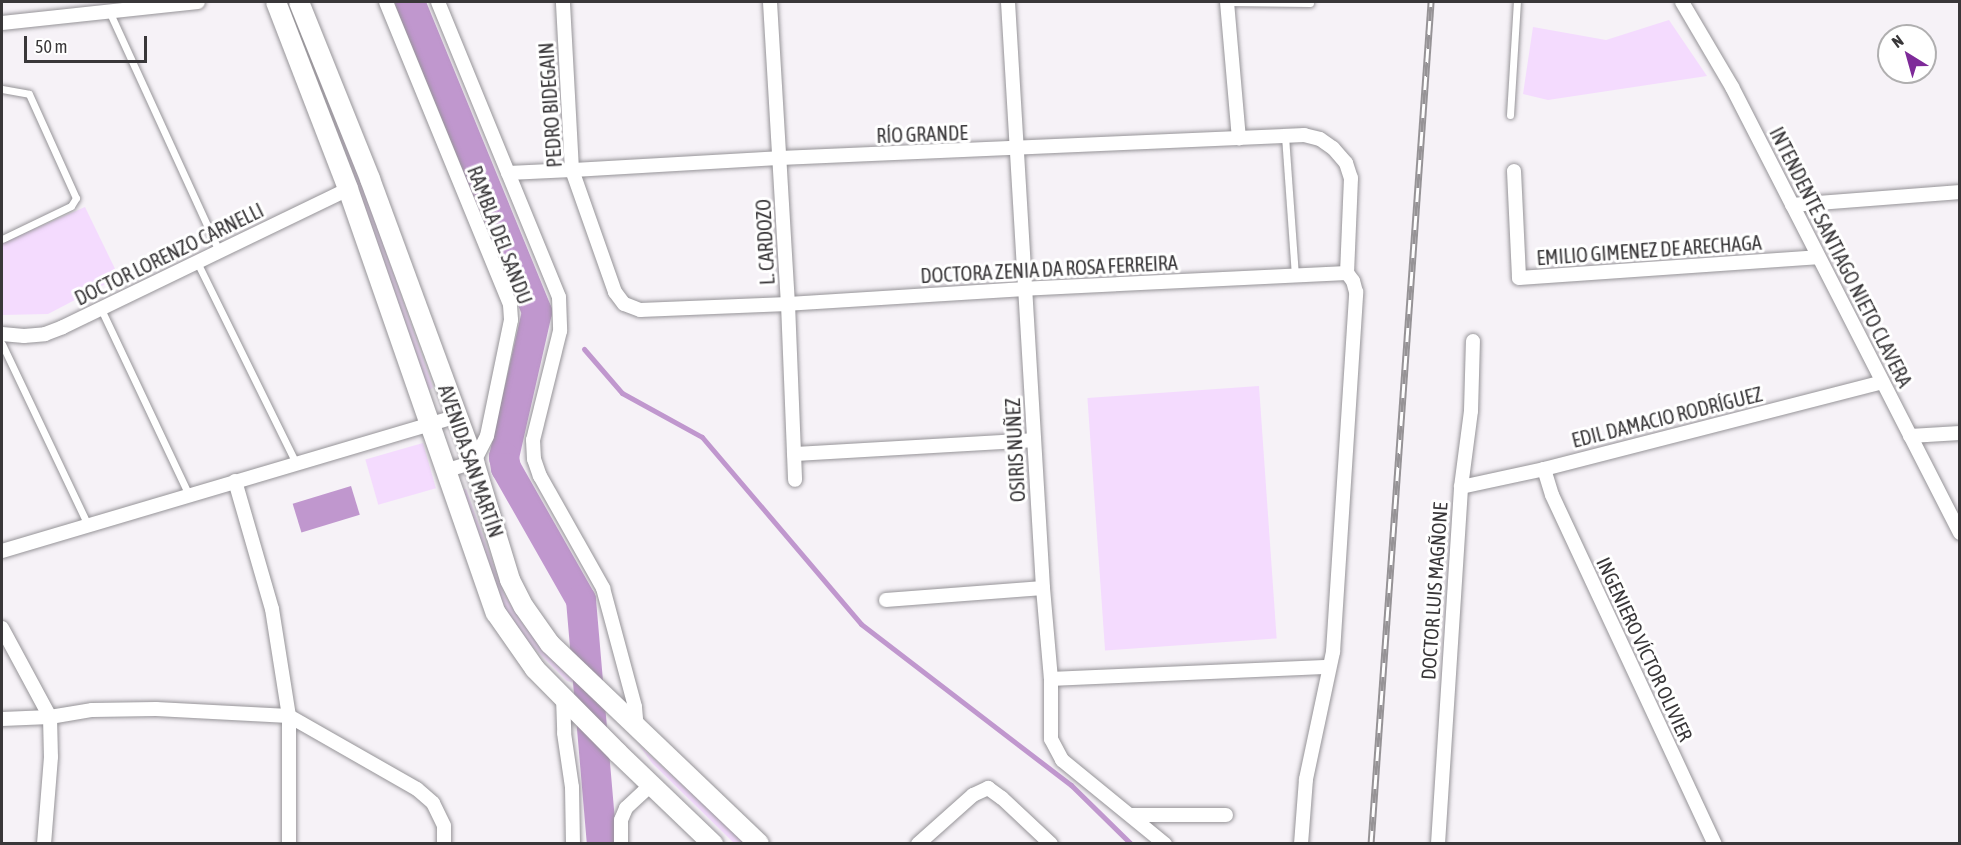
<!DOCTYPE html>
<meta charset="utf-8">
<style>
body{margin:0}
#map{position:relative;width:1961px;height:845px;overflow:hidden;background:#f6f2f7;font-family:"Asap Condensed",sans-serif}
div>[style]{position:absolute}
.green>*{inset:0;background:#f4dbfe;transform-origin:0 0}
.water>*{inset:0;background:#c097ce;transform-origin:0 0}
.stream>*{height:5px;margin:-2.5px;padding:0 2.5px;transform-origin:2.5px;border-radius:2.5px;background:#c097ce}
.river>*{height:30px;margin:-15px;padding:0 15px;transform-origin:15px;border-radius:15px;background:#c097ce}
.roads{filter:drop-shadow(0 0 2px #969498) drop-shadow(0 0 2px #969498)}
.lane>*{height:7px;margin:-3.5px;padding:0 3.5px;transform-origin:3.5px;border-radius:3.5px;background:#fff}
.street>*{height:14px;margin:-7px;padding:0 7px;transform-origin:7px;border-radius:7px;background:#fff}
.secondary>*{height:20px;margin:-10px;padding:0 10px;transform-origin:10px;border-radius:10px;background:#fff}
.rail>*{height:7px;margin-top:-3.5px;transform-origin:0;background:repeating-linear-gradient(90deg,#fff 0 14px,#969396 0 28px);box-sizing:border-box;border-block:2px solid #969396}
span{translate:-50% -50%;white-space:nowrap;text-align:center;line-height:1.15;-webkit-text-stroke:6px #fff;paint-order:stroke}
.street-label{font-size:20px;color:#393739}
.frame{position:absolute;inset:0;border:3px solid #393739;pointer-events:none}
.north{position:absolute;left:1877px;top:24px;width:60px;height:60px;box-sizing:border-box;background:#fff;border:2px solid #b0afb0;border-radius:50%;rotate:323deg;font-size:16px;font-weight:700;line-height:24px;text-align:center;color:#393739}
.north::after{content:'';display:block;margin:auto;width:21px;height:27px;background:#7e2a99;clip-path:polygon(50% 0,100% 100%,50% 72%,0 100%)}
.scale{position:absolute;left:24px;top:36px;width:123px;height:27px;box-sizing:border-box;border:3px solid #393739;border-top:0;padding-left:8px;font-size:18px;line-height:21px;white-space:nowrap;color:#393739;-webkit-text-stroke:4px #fff;paint-order:stroke}
</style>
<div id="map">
<div class="green">
<i style="clip-path:polygon(286px 2px,290px 2px,357px 169px,433px 387px,429px 391px,352px 170px)"></i>
<i style="clip-path:polygon(1669px 20px,1707px 76px,1548px 100px,1523px 94px,1533px 27px,1606px 40px)"></i>
<i style="clip-path:polygon(85px 207px,119px 277px,48px 314px,2px 315px,2px 243px)"></i>
<i style="left:1259px;top:386px;width:253px;height:172px;rotate:86deg"></i>
<i style="left:423px;top:443px;width:47px;height:60px;rotate:74deg"></i>
<i style="clip-path:polygon(463px 489px,466px 489px,505px 596px,525px 627px,575px 683px,567px 681px,525px 639px,510px 619px,501px 600px)"></i>
<i style="clip-path:polygon(638px 744px,745px 843px,734px 843px,652px 763px)"></i>
</div>
<div class="water">
<i style="left:351px;top:486px;width:30px;height:61px;rotate:73deg"></i>
</div>
<div class="stream">
<i style="left:584px;top:349px;width:58px;rotate:49.2deg"></i>
<i style="left:622px;top:393px;width:91px;rotate:28.8deg"></i>
<i style="left:702px;top:437px;width:245px;rotate:49.6deg"></i>
<i style="left:861px;top:624px;width:265px;rotate:37.5deg"></i>
<i style="left:1071px;top:785px;width:84px;rotate:44.5deg"></i>
</div>
<div class="river">
<i style="left:410px;top:2px;width:335px;rotate:67.7deg"></i>
<i style="left:537px;top:312px;width:149px;rotate:102.8deg"></i>
<i style="left:504px;top:457px;width:11px;rotate:80deg"></i>
<i style="left:506px;top:468px;width:152px;rotate:60.4deg"></i>
<i style="left:581px;top:600px;width:245px;rotate:85.1deg"></i>
</div>
<div class="roads">
<div class="lane">
<i style="left:1227px;top:2px;width:83px;rotate:0.7deg"></i>
<i style="left:109px;top:11px;width:264px;rotate:65.4deg"></i>
<i style="left:2px;top:89px;width:27px;rotate:10deg"></i>
<i style="left:29px;top:94px;width:114px;rotate:65.7deg"></i>
<i style="left:76px;top:198px;width:9px;rotate:122deg"></i>
<i style="left:71px;top:206px;width:76px;rotate:154.4deg"></i>
<i style="left:1510px;top:115px;width:113px;rotate:-86.5deg"></i>
<i style="left:1285px;top:136px;width:140px;rotate:85.9deg"></i>
<i style="left:197px;top:262px;width:224px;rotate:63.8deg"></i>
<i style="left:101px;top:309px;width:206px;rotate:64.7deg"></i>
<i style="left:2px;top:344px;width:200px;rotate:64.6deg"></i>
</div>
<div class="street">
<i style="left:386px;top:2px;width:327px;rotate:67.7deg"></i>
<i style="left:510px;top:305px;width:15px;rotate:86deg"></i>
<i style="left:511px;top:320px;width:118px;rotate:101.7deg"></i>
<i style="left:487px;top:436px;width:29px;rotate:117deg"></i>
<i style="left:474px;top:462px;width:27px;rotate:163deg"></i>
<i style="left:438px;top:2px;width:319px;rotate:67.7deg"></i>
<i style="left:559px;top:297px;width:34px;rotate:88deg"></i>
<i style="left:560px;top:331px;width:112px;rotate:103.9deg"></i>
<i style="left:533px;top:440px;width:19px;rotate:87deg"></i>
<i style="left:534px;top:459px;width:18px;rotate:71deg"></i>
<i style="left:540px;top:476px;width:129px;rotate:60.6deg"></i>
<i style="left:603px;top:588px;width:123px;rotate:74.9deg"></i>
<i style="left:635px;top:707px;width:21px;rotate:85deg"></i>
<i style="left:770px;top:2px;width:303px;rotate:86.6deg"></i>
<i style="left:788px;top:304px;width:176px;rotate:87.7deg"></i>
<i style="left:1008px;top:2px;width:587px;rotate:86.58deg"></i>
<i style="left:1043px;top:588px;width:91px;rotate:85deg"></i>
<i style="left:1051px;top:679px;width:60px;rotate:90deg"></i>
<i style="left:1051px;top:739px;width:24px;rotate:62deg"></i>
<i style="left:1062px;top:760px;width:133px;rotate:39.2deg"></i>
<i style="left:1227px;top:2px;width:137px;rotate:85deg"></i>
<i style="left:1682px;top:2px;width:99px;rotate:59.5deg"></i>
<i style="left:1732px;top:87px;width:501px;rotate:62.92deg"></i>
<i style="left:2px;top:23px;width:197px;rotate:-6.1deg"></i>
<i style="left:1514px;top:171px;width:107px;rotate:87.3deg"></i>
<i style="left:1519px;top:278px;width:299px;rotate:-4deg"></i>
<i style="left:508px;top:173px;width:64px;rotate:-2.7deg"></i>
<i style="left:572px;top:170px;width:208px;rotate:-3.3deg"></i>
<i style="left:780px;top:158px;width:525px;rotate:-2.51deg"></i>
<i style="left:1304px;top:135px;width:16px;rotate:14deg"></i>
<i style="left:1320px;top:139px;width:16px;rotate:35deg"></i>
<i style="left:1333px;top:148px;width:20px;rotate:49deg"></i>
<i style="left:1346px;top:163px;width:16px;rotate:72deg"></i>
<i style="left:1351px;top:178px;width:95px;rotate:92.4deg"></i>
<i style="left:1347px;top:273px;width:322px;rotate:177.2deg"></i>
<i style="left:1025px;top:289px;width:237px;rotate:176.4deg"></i>
<i style="left:788px;top:304px;width:148px;rotate:177.7deg"></i>
<i style="left:640px;top:310px;width:17px;rotate:-159deg"></i>
<i style="left:624px;top:304px;width:15px;rotate:-127deg"></i>
<i style="left:615px;top:292px;width:129px;rotate:-109.4deg"></i>
<i style="left:572px;top:170px;width:168px;rotate:-93.1deg"></i>
<i style="left:1792px;top:205px;width:169px;rotate:-4.4deg"></i>
<i style="left:2px;top:334px;width:22px;rotate:5deg"></i>
<i style="left:24px;top:336px;width:21px;rotate:-5deg"></i>
<i style="left:45px;top:334px;width:19px;rotate:-21deg"></i>
<i style="left:63px;top:327px;width:317px;rotate:-25.8deg"></i>
<i style="left:1910px;top:436px;width:50px;rotate:-3.4deg"></i>
<i style="left:794px;top:454px;width:240px;rotate:-3.3deg"></i>
<i style="left:1544px;top:469px;width:27px;rotate:73deg"></i>
<i style="left:1552px;top:495px;width:385px;rotate:65deg"></i>
<i style="left:235px;top:481px;width:133px;rotate:73.9deg"></i>
<i style="left:272px;top:609px;width:108px;rotate:81deg"></i>
<i style="left:289px;top:716px;width:128px;rotate:90deg"></i>
<i style="left:1461px;top:487px;width:85px;rotate:-12.2deg"></i>
<i style="left:1544px;top:469px;width:349px;rotate:-14.4deg"></i>
<i style="left:2px;top:551px;width:475px;rotate:-16.5deg"></i>
<i style="left:886px;top:600px;width:157px;rotate:-4.4deg"></i>
<i style="left:2px;top:628px;width:101px;rotate:61.7deg"></i>
<i style="left:50px;top:717px;width:40px;rotate:88.6deg"></i>
<i style="left:51px;top:757px;width:87px;rotate:94.6deg"></i>
<i style="left:1051px;top:679px;width:278px;rotate:-2.5deg"></i>
<i style="left:563px;top:697px;width:36px;rotate:88deg"></i>
<i style="left:564px;top:733px;width:55px;rotate:81.6deg"></i>
<i style="left:572px;top:787px;width:57px;rotate:89deg"></i>
<i style="left:2px;top:719px;width:48px;rotate:-2.4deg"></i>
<i style="left:50px;top:717px;width:43px;rotate:-9.5deg"></i>
<i style="left:92px;top:710px;width:64px;rotate:-0.9deg"></i>
<i style="left:156px;top:709px;width:133px;rotate:3deg"></i>
<i style="left:289px;top:716px;width:147px;rotate:29.7deg"></i>
<i style="left:417px;top:789px;width:21px;rotate:41deg"></i>
<i style="left:433px;top:803px;width:25px;rotate:64deg"></i>
<i style="left:444px;top:826px;width:18px;rotate:90deg"></i>
<i style="left:1132px;top:815px;width:94px"></i>
<i style="left:621px;top:844px;width:24px;rotate:-90deg"></i>
<i style="left:621px;top:820px;width:13px;rotate:-67deg"></i>
<i style="left:626px;top:808px;width:34px;rotate:-43deg"></i>
<i style="left:918px;top:844px;width:74px;rotate:-41.7deg"></i>
<i style="left:973px;top:795px;width:17px;rotate:-25deg"></i>
<i style="left:988px;top:788px;width:17px;rotate:36deg"></i>
<i style="left:1002px;top:798px;width:67px;rotate:43.2deg"></i>
<i style="left:1301px;top:844px;width:65px;rotate:-85.6deg"></i>
<i style="left:1306px;top:779px;width:130px;rotate:-78deg"></i>
<i style="left:1333px;top:652px;width:361px;rotate:-86.3deg"></i>
<i style="left:1356px;top:292px;width:11px;rotate:-105deg"></i>
<i style="left:1353px;top:281px;width:10px;rotate:-127deg"></i>
<i style="left:1438px;top:844px;width:358px;rotate:-86.3deg"></i>
<i style="left:1461px;top:487px;width:77px;rotate:-82.5deg"></i>
<i style="left:1471px;top:411px;width:70px;rotate:-88.4deg"></i>
</div>
<div class="secondary">
<i style="left:276px;top:2px;width:200px;rotate:68.9deg"></i>
<i style="left:348px;top:189px;width:449px;rotate:70.8deg"></i>
<i style="left:496px;top:613px;width:68px;rotate:55.1deg"></i>
<i style="left:535px;top:669px;width:118px;rotate:45.3deg"></i>
<i style="left:618px;top:753px;width:132px;rotate:43.8deg"></i>
<i style="left:299px;top:2px;width:191px;rotate:68.1deg"></i>
<i style="left:370px;top:179px;width:302px;rotate:69.8deg"></i>
<i style="left:474px;top:462px;width:123px;rotate:73deg"></i>
<i style="left:510px;top:580px;width:30px;rotate:63deg"></i>
<i style="left:524px;top:607px;width:45px;rotate:54.9deg"></i>
<i style="left:550px;top:644px;width:289px;rotate:43.7deg"></i>
</div>
</div>
<div class="rail">
<i style="left:1371px;top:844px;width:844px;rotate:-85.92deg"></i>
</div>
<div class="street-label">
<span style="left:550px;top:105px;rotate:-94deg">PEDRO BIDEGAIN</span>
<span style="left:922px;top:134px;rotate:-2deg">RÍO GRANDE</span>
<span style="left:500px;top:235px;rotate:69deg">RAMBLA DEL SANDU</span>
<span style="left:765px;top:242px;rotate:-93deg">L. CARDOZO</span>
<span style="left:1649px;top:250px;rotate:-4deg">EMILIO GIMENEZ DE ARECHAGA</span>
<span style="left:169px;top:254px;rotate:-26deg">DOCTOR LORENZO CARNELLI</span>
<span style="left:1841px;top:257px;rotate:63deg">INTENDENTE SANTIAGO NIETO CLAVERA</span>
<span style="left:1049px;top:269px;rotate:-3deg">DOCTORA ZENIA DA ROSA FERREIRA</span>
<span style="left:1667px;top:417px;rotate:-14deg">EDIL DAMACIO RODRÍGUEZ</span>
<span style="left:1015px;top:450px;rotate:-93deg">OSIRIS NUÑEZ</span>
<span style="left:471px;top:461px;rotate:71deg">AVENIDA SAN MARTÍN</span>
<span style="left:1434px;top:591px;rotate:-86deg">DOCTOR LUIS MAGÑONE</span>
<span style="left:1645px;top:649px;rotate:65deg">INGENIERO VÍCTOR OLIVIER</span>
</div>
<div class="frame"></div>
<div class="north">N</div>
<div class="scale">50 m</div>
</div>
